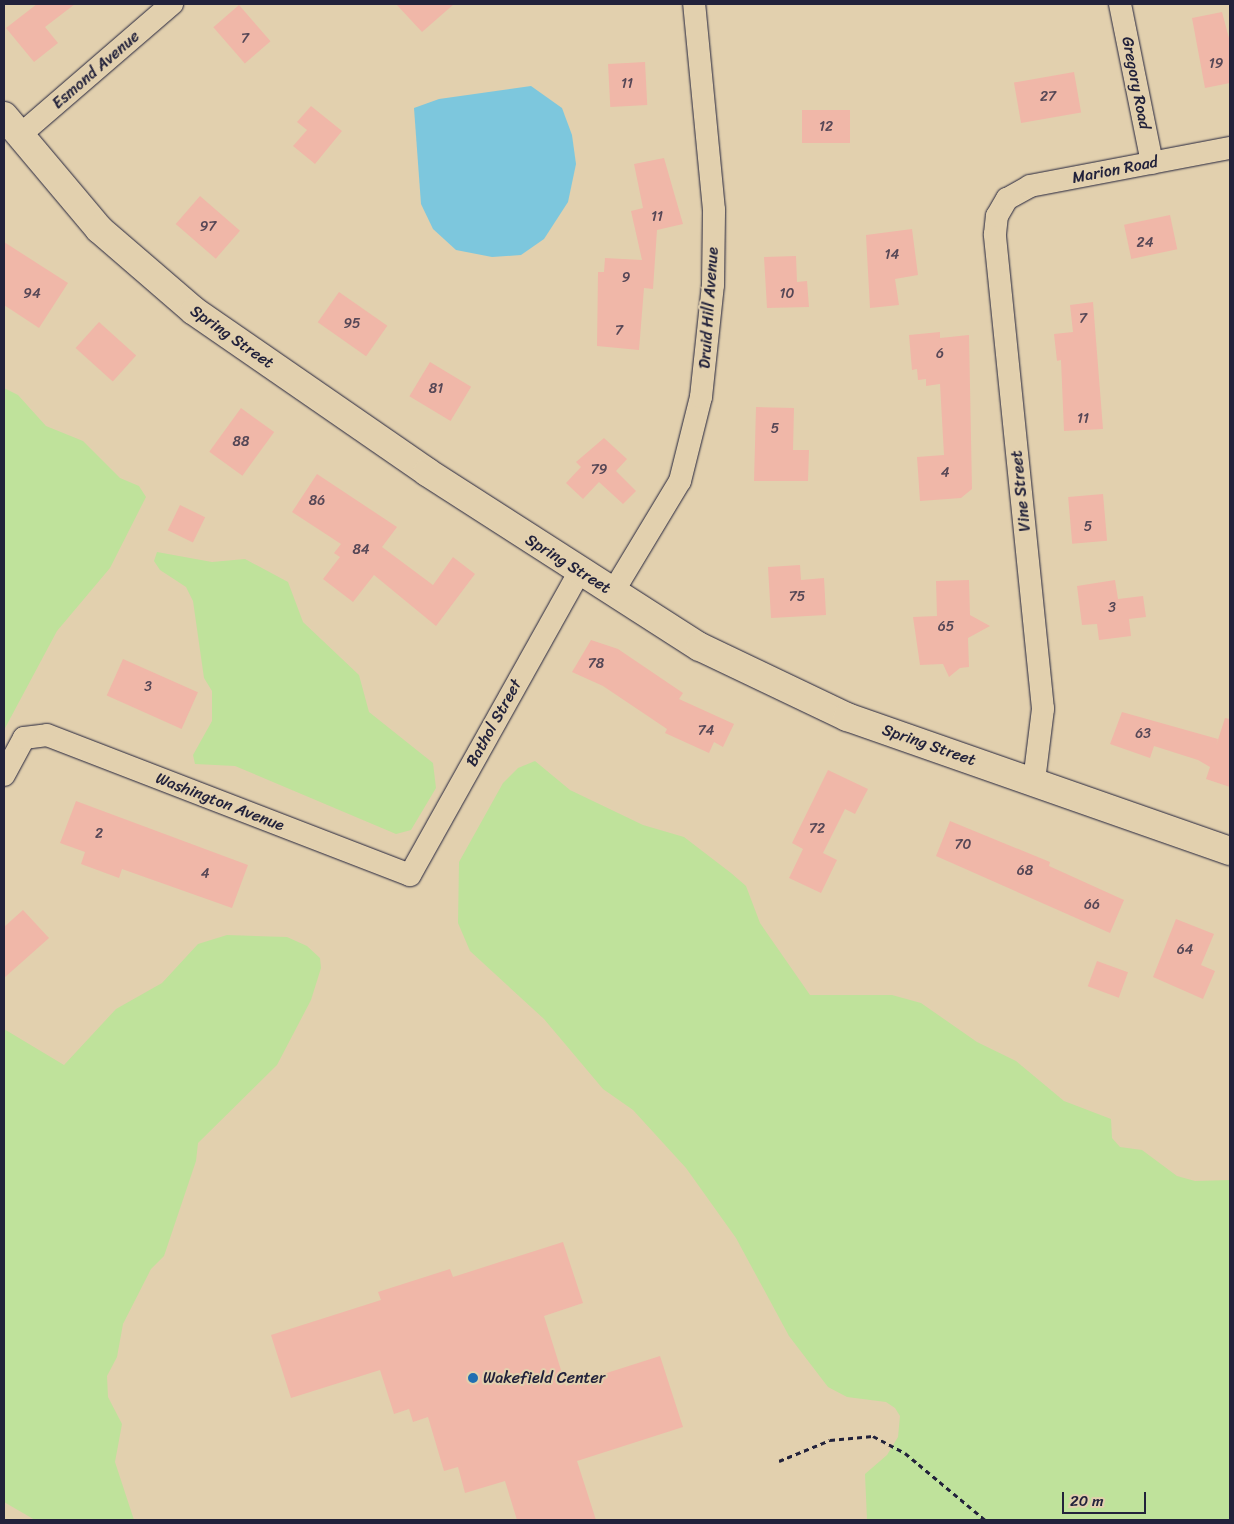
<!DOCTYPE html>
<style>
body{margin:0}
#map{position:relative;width:1234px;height:1524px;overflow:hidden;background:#e2d0ae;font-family:Sriracha,sans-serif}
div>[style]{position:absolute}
.green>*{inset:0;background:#bfe29b}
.water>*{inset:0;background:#7dc7dd}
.building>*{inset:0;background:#f0b7a8;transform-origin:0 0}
.path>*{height:3px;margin-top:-1.5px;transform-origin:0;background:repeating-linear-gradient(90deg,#22223b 0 5px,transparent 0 9px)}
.roads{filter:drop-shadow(0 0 1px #22223b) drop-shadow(0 0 1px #22223b)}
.street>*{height:22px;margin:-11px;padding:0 11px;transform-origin:11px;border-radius:11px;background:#e2d0ae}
.secondary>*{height:28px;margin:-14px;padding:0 14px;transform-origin:14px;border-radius:14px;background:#e2d0ae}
.dots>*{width:14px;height:14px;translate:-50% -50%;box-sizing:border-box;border:2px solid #e2d0ae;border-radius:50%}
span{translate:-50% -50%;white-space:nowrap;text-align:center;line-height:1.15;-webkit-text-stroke:4px #e2d0ae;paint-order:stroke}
.number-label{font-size:14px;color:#564756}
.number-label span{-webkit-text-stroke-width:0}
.street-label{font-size:16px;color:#22223b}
.poi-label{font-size:16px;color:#22223b}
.left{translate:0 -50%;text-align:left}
.frame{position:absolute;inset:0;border:5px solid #22223b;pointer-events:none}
.scale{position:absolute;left:1062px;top:1492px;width:84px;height:22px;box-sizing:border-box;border:2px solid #22223b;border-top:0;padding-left:6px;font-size:15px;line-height:18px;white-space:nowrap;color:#22223b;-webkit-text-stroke:4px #e2d0ae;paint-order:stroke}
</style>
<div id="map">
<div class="green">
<i style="clip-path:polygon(4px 388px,18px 395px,46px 426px,83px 441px,120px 478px,139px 486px,146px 497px,110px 568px,57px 631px,4px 730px)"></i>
<i style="clip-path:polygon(157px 552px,212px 562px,245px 559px,288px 582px,303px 622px,359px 675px,369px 712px,433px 763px,436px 788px,411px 830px,396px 834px,235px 766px,195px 764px,193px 755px,212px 721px,212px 691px,204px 678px,193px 601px,186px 587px,160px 570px,154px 561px)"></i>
<i style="clip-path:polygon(535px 761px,570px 790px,643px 825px,684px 837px,731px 873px,746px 886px,760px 923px,810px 995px,892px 995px,921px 1003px,977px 1042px,1016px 1061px,1064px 1101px,1111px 1119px,1112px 1138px,1120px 1147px,1142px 1150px,1177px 1176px,1195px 1181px,1230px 1180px,1230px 1520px,867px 1520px,865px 1474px,887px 1455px,898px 1437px,900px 1416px,895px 1408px,886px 1402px,847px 1397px,828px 1387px,789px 1336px,736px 1238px,686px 1168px,633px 1110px,603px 1089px,544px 1019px,470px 951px,458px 923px,459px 862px,503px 783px,518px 768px)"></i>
<i style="clip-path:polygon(227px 935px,287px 937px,307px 946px,320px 958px,321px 968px,311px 1000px,277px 1065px,198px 1143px,196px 1161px,164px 1256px,151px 1269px,123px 1324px,117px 1357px,107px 1376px,108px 1397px,122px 1424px,115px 1462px,134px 1520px,35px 1520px,4px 1502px,4px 1029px,64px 1065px,116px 1009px,162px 983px,198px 944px)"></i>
</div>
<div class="water">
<i style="clip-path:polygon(531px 86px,562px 108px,572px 135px,576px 164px,568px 202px,544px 239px,521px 255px,492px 257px,456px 250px,433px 229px,421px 204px,414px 108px,439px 99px)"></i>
</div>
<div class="building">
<i style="clip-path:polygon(37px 4px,75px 4px,45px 27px,58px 43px,34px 62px,6px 28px)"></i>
<i style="clip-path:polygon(396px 4px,454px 4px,422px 32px)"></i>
<i style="left:239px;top:5px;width:48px;height:34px;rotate:49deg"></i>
<i style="clip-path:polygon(1222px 12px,1230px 42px,1230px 83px,1205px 88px,1192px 18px)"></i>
<i style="left:645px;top:62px;width:43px;height:37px;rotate:87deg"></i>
<i style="left:1074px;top:72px;width:41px;height:61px;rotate:80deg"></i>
<i style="clip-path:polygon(311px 106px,342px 131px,315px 164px,293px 146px,307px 130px,297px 122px)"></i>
<i style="left:802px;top:110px;width:48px;height:33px"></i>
<i style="clip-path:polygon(664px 158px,683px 224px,657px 230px,653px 289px,644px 288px,639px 350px,597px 346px,598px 272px,604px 272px,605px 258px,642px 260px,631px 211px,643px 208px,634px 164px)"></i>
<i style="left:200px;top:196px;width:53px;height:37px;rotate:41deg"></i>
<i style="left:1170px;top:215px;width:35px;height:47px;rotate:78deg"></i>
<i style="clip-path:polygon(912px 229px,918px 275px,895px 279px,899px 305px,870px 308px,866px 235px)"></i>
<i style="clip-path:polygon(4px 242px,68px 283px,39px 328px,4px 305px)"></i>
<i style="clip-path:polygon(796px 256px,797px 282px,807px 281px,809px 307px,767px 308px,764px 257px)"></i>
<i style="left:339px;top:292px;width:59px;height:37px;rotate:35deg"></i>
<i style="clip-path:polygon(1093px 302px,1103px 429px,1064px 431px,1061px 360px,1057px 361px,1054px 334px,1073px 332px,1070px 305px)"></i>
<i style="left:99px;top:322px;width:50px;height:35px;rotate:42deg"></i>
<i style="clip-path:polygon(940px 332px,940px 338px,969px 335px,972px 489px,961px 498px,920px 501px,917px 457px,944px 455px,940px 384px,926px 386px,926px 379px,918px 380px,917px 369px,912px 370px,909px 335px)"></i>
<i style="left:430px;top:362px;width:48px;height:40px;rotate:31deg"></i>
<i style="clip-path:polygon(756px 407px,794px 408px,793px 450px,809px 450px,808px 481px,754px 481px)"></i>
<i style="left:241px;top:408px;width:41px;height:54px;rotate:36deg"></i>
<i style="clip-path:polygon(604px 438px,627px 459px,616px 471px,636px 491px,623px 504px,599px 482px,583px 499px,566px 483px,581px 467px,576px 462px)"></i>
<i style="clip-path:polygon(317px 474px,397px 527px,382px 547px,433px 585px,453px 557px,475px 574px,436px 626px,374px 575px,353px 602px,323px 579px,340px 557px,334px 553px,341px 544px,292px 512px)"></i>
<i style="left:1103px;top:494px;width:47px;height:35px;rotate:85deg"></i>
<i style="left:180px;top:505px;width:28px;height:28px;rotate:26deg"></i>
<i style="clip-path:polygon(800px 565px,801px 580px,824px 578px,826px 615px,771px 618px,768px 567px)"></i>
<i style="clip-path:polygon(969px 580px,970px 615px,990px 626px,968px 638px,969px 667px,960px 668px,949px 677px,943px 664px,920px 665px,913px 617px,937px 616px,936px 581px)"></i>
<i style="clip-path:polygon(1115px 580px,1118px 599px,1143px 596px,1146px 617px,1129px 619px,1131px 636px,1099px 640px,1097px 624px,1082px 625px,1077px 586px)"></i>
<i style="clip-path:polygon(591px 640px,618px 649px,683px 693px,679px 699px,734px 724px,723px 747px,714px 742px,709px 753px,665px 733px,667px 729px,603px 686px,572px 672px)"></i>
<i style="left:123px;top:659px;width:82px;height:40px;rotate:24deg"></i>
<i style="clip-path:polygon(1122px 712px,1218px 739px,1216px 746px,1225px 718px,1230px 719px,1230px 787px,1206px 779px,1210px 767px,1198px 760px,1154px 746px,1150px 758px,1110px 744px)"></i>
<i style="clip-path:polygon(828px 770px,868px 789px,855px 814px,845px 809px,823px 853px,837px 860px,821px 893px,789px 878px,803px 849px,792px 843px)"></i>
<i style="clip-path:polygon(76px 801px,248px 865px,232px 908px,122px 869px,119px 878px,81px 864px,85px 852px,60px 843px)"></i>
<i style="clip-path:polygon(950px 821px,1050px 862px,1049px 866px,1124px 900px,1110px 933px,936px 856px)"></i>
<i style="clip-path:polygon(23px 910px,49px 938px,4px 978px,4px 927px)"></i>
<i style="clip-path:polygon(1176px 919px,1214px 934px,1201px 965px,1215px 971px,1203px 999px,1153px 977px)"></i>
<i style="left:1097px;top:961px;width:33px;height:27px;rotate:20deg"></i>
<i style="clip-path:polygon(563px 1242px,583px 1303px,544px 1316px,566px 1386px,660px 1356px,683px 1427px,577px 1461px,596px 1520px,517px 1520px,505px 1481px,465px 1493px,458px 1467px,444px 1471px,428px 1417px,413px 1422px,409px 1409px,394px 1414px,380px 1370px,291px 1398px,271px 1335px,381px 1300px,378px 1292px,450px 1269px,453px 1277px)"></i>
</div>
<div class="path">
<i style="left:779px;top:1461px;width:55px;rotate:-22.4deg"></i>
<i style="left:830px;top:1440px;width:43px;rotate:-5.3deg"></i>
<i style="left:873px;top:1436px;width:36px;rotate:28deg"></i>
<i style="left:905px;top:1453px;width:104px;rotate:39.9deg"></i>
</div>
<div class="roads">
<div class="street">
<i style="left:1120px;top:4px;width:162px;rotate:78.6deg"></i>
<i style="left:20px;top:135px;width:201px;rotate:-40.8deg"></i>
<i style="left:613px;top:592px;width:130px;rotate:-58.9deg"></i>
<i style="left:680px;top:481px;width:87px;rotate:-76deg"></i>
<i style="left:701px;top:397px;width:113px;rotate:-83.9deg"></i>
<i style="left:713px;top:285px;width:75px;rotate:-89.2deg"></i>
<i style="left:714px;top:210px;width:207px;rotate:-95.5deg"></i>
<i style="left:4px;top:775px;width:42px;rotate:-61.6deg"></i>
<i style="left:24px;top:738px;width:23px;rotate:-7deg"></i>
<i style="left:47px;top:735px;width:389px;rotate:21.1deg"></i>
<i style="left:410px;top:875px;width:347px;rotate:-60.8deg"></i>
<i style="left:1034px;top:781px;width:73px;rotate:-82.9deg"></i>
<i style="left:1043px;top:709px;width:477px;rotate:-95.8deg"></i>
<i style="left:995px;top:234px;width:18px;rotate:-84deg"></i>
<i style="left:997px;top:216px;width:20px;rotate:-60deg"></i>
<i style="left:1007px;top:199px;width:26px;rotate:-29deg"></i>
<i style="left:1030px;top:186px;width:204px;rotate:-10.8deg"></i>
</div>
<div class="secondary">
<i style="left:4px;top:116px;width:148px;rotate:49.9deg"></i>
<i style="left:99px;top:229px;width:125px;rotate:40.8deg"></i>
<i style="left:194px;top:311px;width:283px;rotate:34.6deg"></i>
<i style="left:427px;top:472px;width:324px;rotate:32.7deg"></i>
<i style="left:700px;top:647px;width:163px;rotate:25.5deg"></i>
<i style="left:847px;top:717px;width:406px;rotate:19.3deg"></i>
</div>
</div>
<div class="dots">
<i style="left:473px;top:1378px;background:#1f6fb2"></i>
</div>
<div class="number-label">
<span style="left:245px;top:39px">7</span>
<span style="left:1216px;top:64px">19</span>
<span style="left:627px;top:84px">11</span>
<span style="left:1048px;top:97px">27</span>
<span style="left:826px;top:127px">12</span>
<span style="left:657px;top:217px">11</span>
<span style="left:208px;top:227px">97</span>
<span style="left:1145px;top:243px">24</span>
<span style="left:892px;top:255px">14</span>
<span style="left:626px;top:278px">9</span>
<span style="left:32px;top:294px">94</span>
<span style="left:787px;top:294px">10</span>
<span style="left:1083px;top:319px">7</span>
<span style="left:352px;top:324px">95</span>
<span style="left:619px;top:331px">7</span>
<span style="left:940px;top:354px">6</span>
<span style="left:436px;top:389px">81</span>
<span style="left:1083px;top:419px">11</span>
<span style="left:775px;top:429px">5</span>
<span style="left:241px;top:442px">88</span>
<span style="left:599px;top:470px">79</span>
<span style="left:945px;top:473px">4</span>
<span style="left:317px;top:501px">86</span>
<span style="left:1088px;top:527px">5</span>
<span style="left:361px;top:550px">84</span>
<span style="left:797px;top:597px">75</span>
<span style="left:1112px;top:608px">3</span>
<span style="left:946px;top:627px">65</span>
<span style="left:596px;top:664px">78</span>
<span style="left:148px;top:687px">3</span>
<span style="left:706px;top:731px">74</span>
<span style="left:1143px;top:734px">63</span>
<span style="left:817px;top:829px">72</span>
<span style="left:99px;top:834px">2</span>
<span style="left:963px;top:845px">70</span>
<span style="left:1025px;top:871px">68</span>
<span style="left:205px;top:874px">4</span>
<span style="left:1092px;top:905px">66</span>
<span style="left:1185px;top:950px">64</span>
</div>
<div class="street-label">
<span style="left:96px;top:70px;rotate:-41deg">Esmond Avenue</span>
<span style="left:1136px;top:83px;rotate:79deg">Gregory Road</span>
<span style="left:1115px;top:170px;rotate:-11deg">Marion Road</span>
<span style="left:709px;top:308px;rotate:-86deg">Druid Hill Avenue</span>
<span style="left:232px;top:337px;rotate:35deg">Spring Street</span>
<span style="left:1021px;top:491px;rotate:-96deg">Vine Street</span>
<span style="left:568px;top:564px;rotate:32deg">Spring Street</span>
<span style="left:494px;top:723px;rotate:-61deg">Bathol Street</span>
<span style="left:929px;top:745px;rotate:19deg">Spring Street</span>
<span style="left:220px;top:802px;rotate:21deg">Washington Avenue</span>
</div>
<div class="poi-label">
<span class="left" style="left:483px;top:1378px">Wakefield Center</span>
</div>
<div class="frame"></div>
<div class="scale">20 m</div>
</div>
